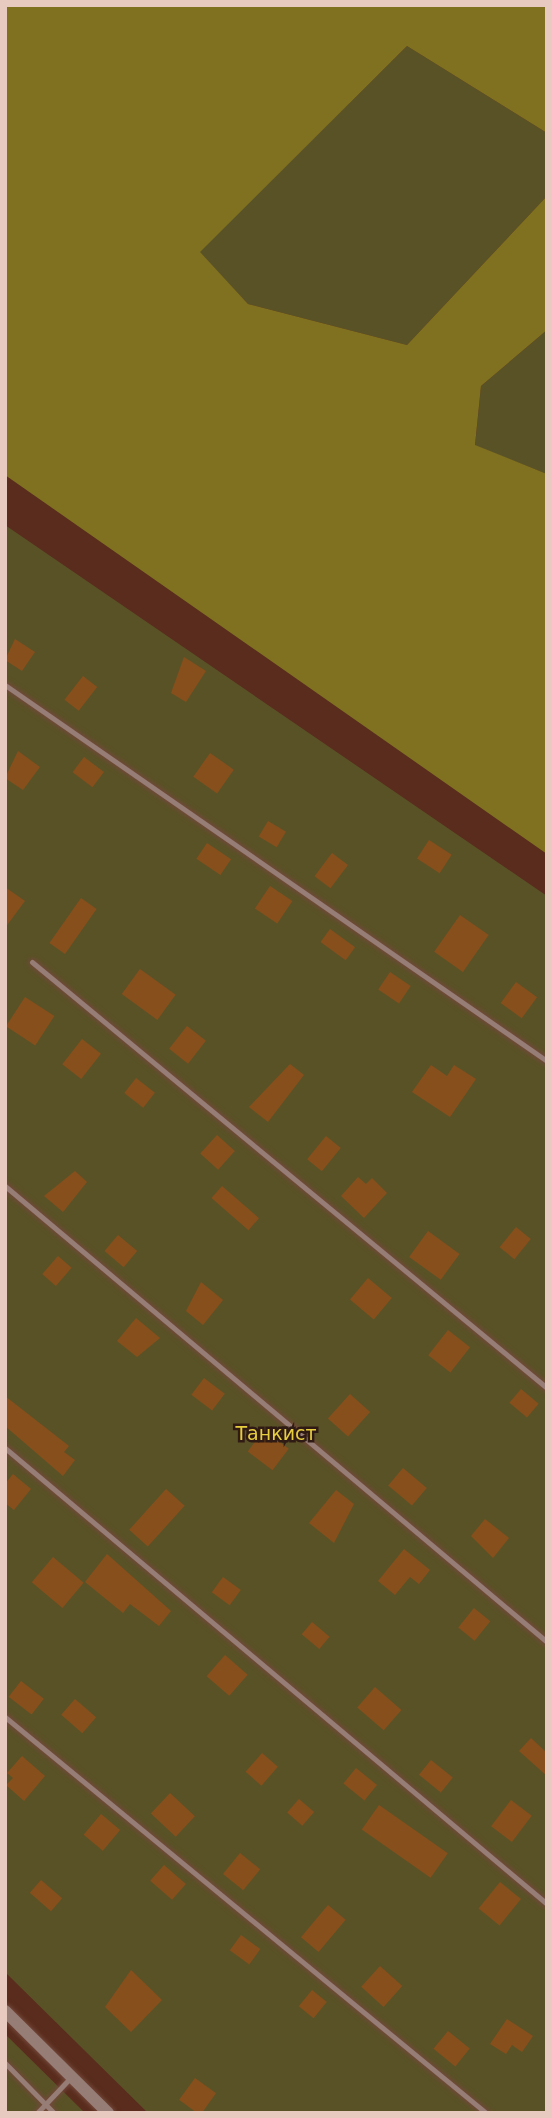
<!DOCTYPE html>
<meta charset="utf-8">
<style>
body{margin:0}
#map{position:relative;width:552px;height:2118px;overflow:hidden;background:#592c1d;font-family:"DejaVu Sans",sans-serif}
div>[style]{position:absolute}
.green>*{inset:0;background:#5a5227}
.forest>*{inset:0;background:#7f7120}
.building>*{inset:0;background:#874f1b;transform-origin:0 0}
.roads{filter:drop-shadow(0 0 2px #73483b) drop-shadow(0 0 2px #73483b)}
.service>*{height:5px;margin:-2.5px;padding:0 2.5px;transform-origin:2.5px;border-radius:2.5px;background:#967d75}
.tertiary>*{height:12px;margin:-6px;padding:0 6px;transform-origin:6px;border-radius:6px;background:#967d75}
span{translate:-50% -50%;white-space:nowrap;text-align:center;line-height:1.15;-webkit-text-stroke:5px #301b14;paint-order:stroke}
.park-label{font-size:19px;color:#e7ce3f}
.frame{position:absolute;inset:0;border:7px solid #e8cac1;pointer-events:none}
</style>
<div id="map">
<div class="green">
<i style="clip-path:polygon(407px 46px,547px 133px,547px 196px,407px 345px,248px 304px,199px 252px)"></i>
<i style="clip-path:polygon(547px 330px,547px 474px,475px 446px,481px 386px)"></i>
<i style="clip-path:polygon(5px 525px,547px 896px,547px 2113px,148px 2113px,5px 1972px)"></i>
<i style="clip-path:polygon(5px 2034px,85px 2113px,5px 2113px)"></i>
</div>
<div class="forest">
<i style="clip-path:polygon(5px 5px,547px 5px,547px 133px,407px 46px,200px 252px,248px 304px,407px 345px,547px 196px,547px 330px,481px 386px,475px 445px,547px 474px,547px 854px,5px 475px)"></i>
</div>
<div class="building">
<i style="clip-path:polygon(15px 639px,35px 652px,22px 671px,5px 660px)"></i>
<i style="clip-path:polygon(184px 657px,206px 671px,186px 702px,171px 693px)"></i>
<i style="left:83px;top:676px;width:18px;height:30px;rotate:38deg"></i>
<i style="clip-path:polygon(18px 751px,40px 767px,23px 790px,5px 778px)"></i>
<i style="left:210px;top:753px;width:29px;height:29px;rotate:35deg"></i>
<i style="left:84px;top:757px;width:25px;height:19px;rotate:37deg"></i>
<i style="left:268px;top:821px;width:21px;height:18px;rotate:31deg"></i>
<i style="left:429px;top:840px;width:27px;height:22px;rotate:33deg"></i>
<i style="left:207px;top:843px;width:29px;height:19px;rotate:34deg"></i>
<i style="left:332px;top:853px;width:20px;height:29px;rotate:37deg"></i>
<i style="left:270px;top:886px;width:27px;height:27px;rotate:34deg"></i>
<i style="clip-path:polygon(5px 887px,25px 901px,5px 928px)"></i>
<i style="left:81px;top:898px;width:19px;height:55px;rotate:35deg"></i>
<i style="left:460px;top:915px;width:35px;height:45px;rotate:35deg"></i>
<i style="left:330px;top:929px;width:31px;height:16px;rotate:36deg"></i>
<i style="left:140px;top:969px;width:44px;height:31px;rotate:36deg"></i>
<i style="left:390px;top:972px;width:25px;height:21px;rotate:34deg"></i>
<i style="left:516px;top:982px;width:26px;height:26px;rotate:36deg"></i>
<i style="left:25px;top:997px;width:35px;height:35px;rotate:33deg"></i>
<i style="left:187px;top:1026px;width:24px;height:29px;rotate:38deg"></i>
<i style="left:82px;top:1039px;width:24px;height:32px;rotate:38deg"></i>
<i style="clip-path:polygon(290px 1064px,304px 1075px,268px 1122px,249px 1107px)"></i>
<i style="clip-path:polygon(431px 1065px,447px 1076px,454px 1065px,476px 1079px,450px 1117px,412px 1092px)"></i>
<i style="left:136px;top:1078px;width:24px;height:19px;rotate:38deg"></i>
<i style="left:217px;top:1135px;width:24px;height:25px;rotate:42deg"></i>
<i style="left:326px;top:1136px;width:19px;height:30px;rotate:39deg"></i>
<i style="clip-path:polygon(75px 1171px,87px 1182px,63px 1212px,44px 1196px)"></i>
<i style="clip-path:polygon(358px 1177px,366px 1184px,372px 1178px,387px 1193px,364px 1218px,341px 1196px)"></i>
<i style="left:222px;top:1186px;width:49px;height:16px;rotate:41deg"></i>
<i style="left:516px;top:1227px;width:19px;height:26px;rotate:39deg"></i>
<i style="left:428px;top:1231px;width:39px;height:32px;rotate:36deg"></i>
<i style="left:118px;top:1235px;width:25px;height:21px;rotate:40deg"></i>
<i style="left:58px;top:1256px;width:18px;height:24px;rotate:41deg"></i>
<i style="left:368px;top:1278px;width:31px;height:28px;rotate:40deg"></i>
<i style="clip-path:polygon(201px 1282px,223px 1300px,203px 1325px,186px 1311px)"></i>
<i style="clip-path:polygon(136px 1318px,160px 1338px,137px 1357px,117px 1341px)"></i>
<i style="left:448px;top:1330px;width:28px;height:32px;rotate:38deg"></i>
<i style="left:204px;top:1378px;width:26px;height:21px;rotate:37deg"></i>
<i style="left:521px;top:1389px;width:23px;height:18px;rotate:40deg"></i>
<i style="left:350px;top:1394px;width:27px;height:33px;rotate:42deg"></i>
<i style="clip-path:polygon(5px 1396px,69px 1446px,64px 1452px,75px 1460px,63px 1476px,5px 1426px)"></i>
<i style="left:264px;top:1430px;width:31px;height:27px;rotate:37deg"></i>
<i style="left:403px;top:1468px;width:31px;height:23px;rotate:40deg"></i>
<i style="clip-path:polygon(13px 1474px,31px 1489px,14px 1510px,5px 1503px,5px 1484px)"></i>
<i style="left:166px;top:1489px;width:25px;height:55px;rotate:42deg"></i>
<i style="clip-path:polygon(336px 1490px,354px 1504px,334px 1543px,309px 1523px)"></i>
<i style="clip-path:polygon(485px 1519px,509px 1538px,493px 1558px,471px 1536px)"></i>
<i style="clip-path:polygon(404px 1549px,430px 1570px,419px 1584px,410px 1577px,395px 1595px,378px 1581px)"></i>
<i style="clip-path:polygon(107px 1554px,171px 1611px,159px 1626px,130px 1604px,123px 1613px,85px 1582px)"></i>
<i style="left:53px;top:1557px;width:40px;height:33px;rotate:40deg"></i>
<i style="left:223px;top:1577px;width:22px;height:19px;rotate:36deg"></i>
<i style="left:474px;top:1608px;width:21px;height:25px;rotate:39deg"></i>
<i style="left:312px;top:1622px;width:23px;height:16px;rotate:40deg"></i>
<i style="left:225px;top:1655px;width:30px;height:28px;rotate:41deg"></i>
<i style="left:21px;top:1681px;width:29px;height:20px;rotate:38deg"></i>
<i style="left:375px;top:1687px;width:35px;height:27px;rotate:41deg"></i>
<i style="left:75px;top:1699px;width:28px;height:21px;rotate:41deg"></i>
<i style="clip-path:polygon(531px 1738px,547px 1753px,547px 1776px,519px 1751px)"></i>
<i style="left:262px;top:1753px;width:21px;height:25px;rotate:41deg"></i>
<i style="clip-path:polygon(22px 1756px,45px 1776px,24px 1801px,6px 1785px,13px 1778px,7px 1773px)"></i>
<i style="left:431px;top:1760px;width:28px;height:19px;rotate:39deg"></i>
<i style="left:356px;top:1768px;width:27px;height:20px;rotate:39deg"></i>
<i style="left:170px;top:1793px;width:34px;height:28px;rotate:43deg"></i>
<i style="left:299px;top:1799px;width:20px;height:18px;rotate:41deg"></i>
<i style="left:511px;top:1800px;width:26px;height:33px;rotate:37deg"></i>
<i style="left:379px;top:1805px;width:84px;height:30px;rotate:35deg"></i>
<i style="left:101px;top:1814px;width:25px;height:27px;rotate:40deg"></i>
<i style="left:240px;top:1853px;width:26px;height:27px;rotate:39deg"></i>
<i style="left:164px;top:1865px;width:29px;height:21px;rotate:41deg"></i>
<i style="left:41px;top:1880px;width:28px;height:17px;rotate:41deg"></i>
<i style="left:500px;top:1882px;width:27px;height:34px;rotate:39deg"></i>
<i style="left:328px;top:1905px;width:23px;height:42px;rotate:40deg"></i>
<i style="left:241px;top:1935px;width:24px;height:19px;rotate:36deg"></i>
<i style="left:380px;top:1966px;width:30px;height:28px;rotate:42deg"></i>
<i style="clip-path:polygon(131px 1970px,162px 2000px,131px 2032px,105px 2007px)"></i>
<i style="left:312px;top:1990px;width:19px;height:21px;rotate:39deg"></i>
<i style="clip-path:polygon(507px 2019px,533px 2036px,522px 2052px,512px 2045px,506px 2054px,490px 2044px)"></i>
<i style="left:448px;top:2031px;width:28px;height:23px;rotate:39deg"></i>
<i style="left:195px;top:2078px;width:26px;height:27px;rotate:36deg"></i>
</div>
<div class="roads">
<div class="service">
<i style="left:5px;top:685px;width:660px;rotate:34.75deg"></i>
<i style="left:32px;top:962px;width:668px;rotate:39.6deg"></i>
<i style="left:5px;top:1186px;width:708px;rotate:40.07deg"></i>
<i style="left:5px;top:1448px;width:708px;rotate:40.07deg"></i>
<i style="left:5px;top:1717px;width:623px;rotate:39.46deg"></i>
<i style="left:5px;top:2063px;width:70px;rotate:45.6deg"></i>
<i style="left:37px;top:2113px;width:50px;rotate:-46.6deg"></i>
</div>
<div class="tertiary">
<i style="left:5px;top:2011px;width:145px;rotate:44.7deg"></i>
</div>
</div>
<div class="park-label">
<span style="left:276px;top:1434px">Танкист</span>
</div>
<div class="frame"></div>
</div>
